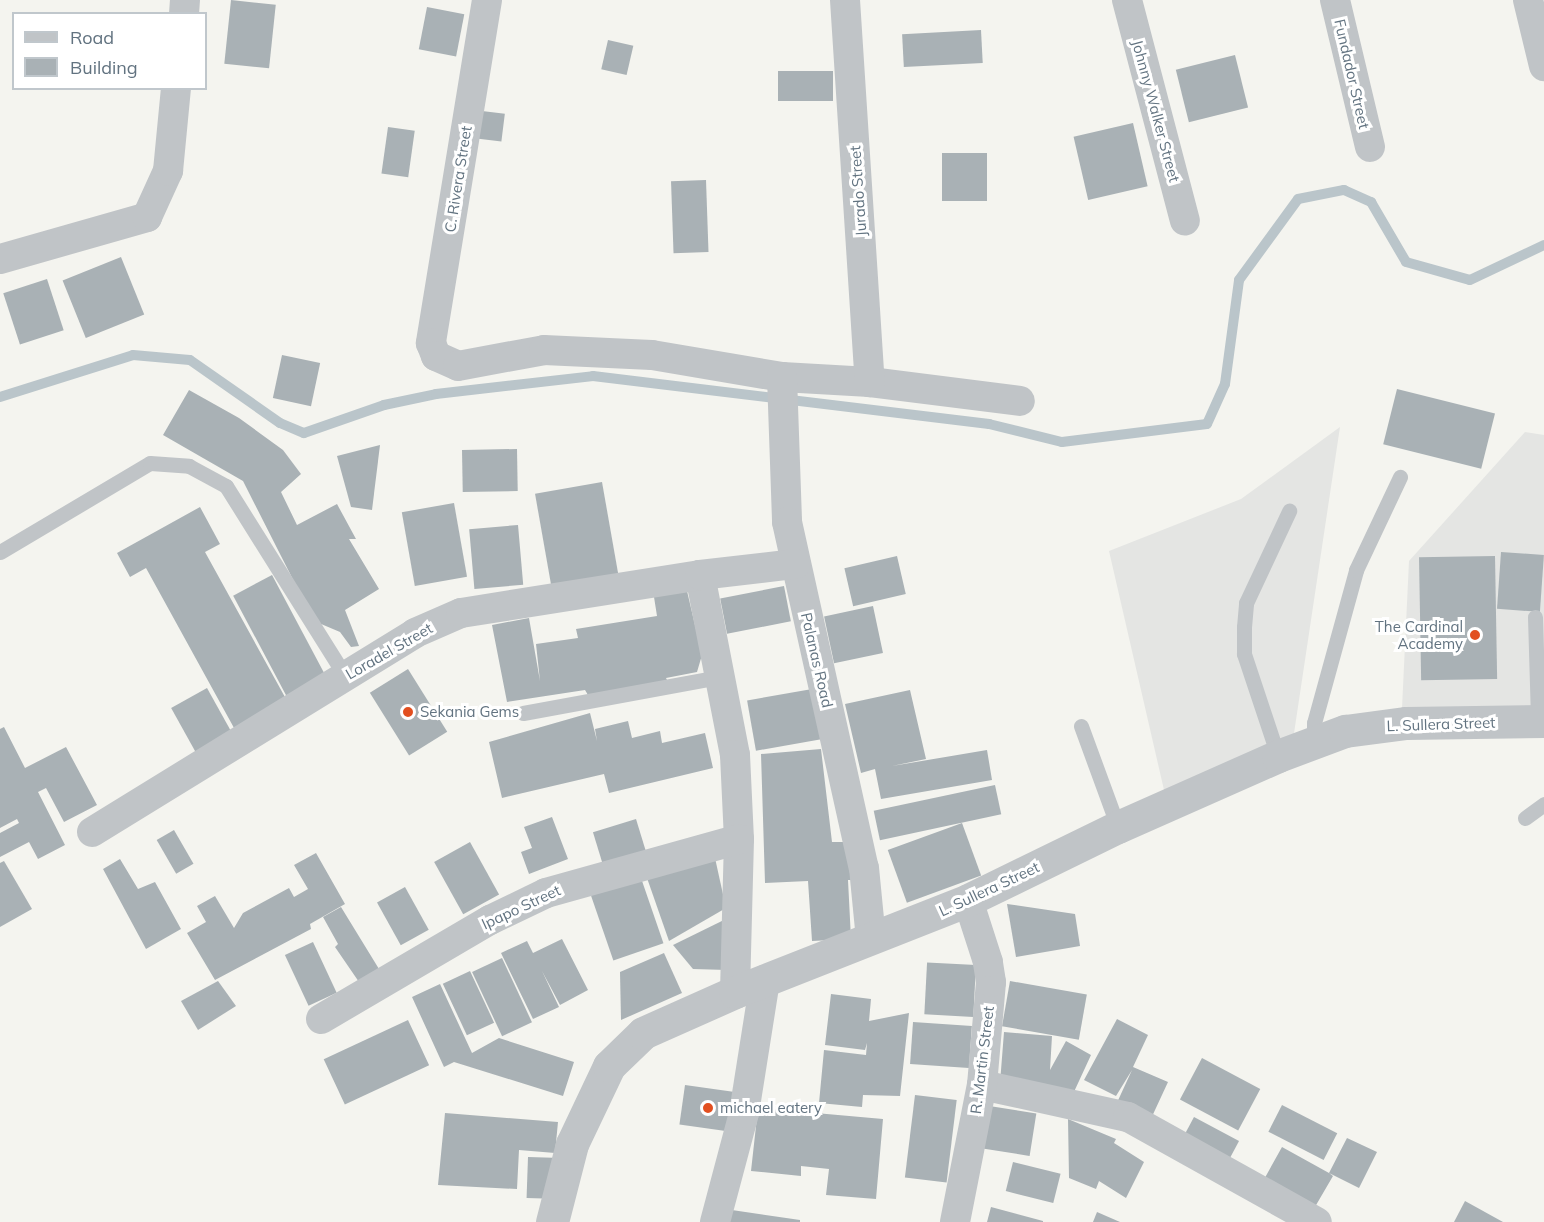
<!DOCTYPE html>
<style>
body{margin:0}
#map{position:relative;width:1544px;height:1222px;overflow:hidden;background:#f4f4ef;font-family:Mulish,sans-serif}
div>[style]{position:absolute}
.built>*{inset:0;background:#e4e5e3}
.stream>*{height:10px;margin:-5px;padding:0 5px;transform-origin:5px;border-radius:5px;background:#bac5ca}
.building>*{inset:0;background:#a9b1b5;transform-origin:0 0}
.service>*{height:15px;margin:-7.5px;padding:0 7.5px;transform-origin:7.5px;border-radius:7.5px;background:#c0c4c7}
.minor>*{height:30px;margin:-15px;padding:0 15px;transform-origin:15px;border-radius:15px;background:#c0c4c7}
.tertiary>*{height:33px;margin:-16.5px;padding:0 16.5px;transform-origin:16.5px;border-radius:16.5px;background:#c0c4c7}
.dots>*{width:16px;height:16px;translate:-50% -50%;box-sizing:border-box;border:3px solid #fff;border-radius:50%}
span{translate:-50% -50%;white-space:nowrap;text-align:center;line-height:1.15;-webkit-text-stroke:6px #fff;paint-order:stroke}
.street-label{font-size:15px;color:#627380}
.poi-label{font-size:15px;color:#627380}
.right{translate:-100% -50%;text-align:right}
.left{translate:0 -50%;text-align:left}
.legend{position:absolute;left:12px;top:12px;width:195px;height:78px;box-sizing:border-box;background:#fff;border:2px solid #c0c7cc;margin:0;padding:8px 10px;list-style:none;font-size:18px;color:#627380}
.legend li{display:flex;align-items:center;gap:12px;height:30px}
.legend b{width:30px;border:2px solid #c0c7cc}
</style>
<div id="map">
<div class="built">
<i style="clip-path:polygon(1340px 427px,1293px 740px,1167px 803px,1109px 551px,1241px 499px)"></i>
<i style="clip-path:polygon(1525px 432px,1544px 435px,1544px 708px,1402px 708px,1409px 561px)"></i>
</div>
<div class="stream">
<i style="left:0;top:397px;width:139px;rotate:-17.5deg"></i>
<i style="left:133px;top:355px;width:57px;rotate:5deg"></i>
<i style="left:190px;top:360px;width:110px;rotate:35deg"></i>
<i style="left:280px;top:423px;width:26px;rotate:23deg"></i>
<i style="left:304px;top:433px;width:85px;rotate:-19.3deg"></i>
<i style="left:384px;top:405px;width:53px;rotate:-11.9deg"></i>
<i style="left:436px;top:394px;width:158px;rotate:-6.5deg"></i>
<i style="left:593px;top:376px;width:399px;rotate:6.9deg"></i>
<i style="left:989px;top:424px;width:75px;rotate:13.9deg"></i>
<i style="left:1062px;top:442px;width:146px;rotate:-7.1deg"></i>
<i style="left:1207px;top:424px;width:44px;rotate:-65.8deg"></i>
<i style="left:1225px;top:384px;width:105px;rotate:-82.3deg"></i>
<i style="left:1239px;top:280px;width:100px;rotate:-53.9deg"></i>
<i style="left:1298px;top:199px;width:47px;rotate:-11.1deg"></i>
<i style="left:1344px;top:190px;width:30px;rotate:24deg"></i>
<i style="left:1371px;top:202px;width:69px;rotate:59.7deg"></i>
<i style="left:1406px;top:262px;width:66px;rotate:15.7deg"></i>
<i style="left:1470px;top:280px;width:82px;rotate:-25.3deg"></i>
</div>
<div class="building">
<i style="left:231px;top:0;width:45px;height:64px;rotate:6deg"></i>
<i style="left:427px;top:7px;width:38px;height:43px;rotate:11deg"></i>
<i style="left:981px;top:30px;width:33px;height:79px;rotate:87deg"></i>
<i style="left:608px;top:40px;width:26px;height:30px;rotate:13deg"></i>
<i style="left:1235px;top:55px;width:54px;height:61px;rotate:76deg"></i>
<i style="left:833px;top:71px;width:30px;height:55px;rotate:90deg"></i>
<i style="left:482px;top:111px;width:23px;height:28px;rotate:7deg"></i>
<i style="left:1133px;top:123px;width:65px;height:61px;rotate:77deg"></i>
<i style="left:388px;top:127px;width:27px;height:47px;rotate:8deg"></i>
<i style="left:987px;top:153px;width:48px;height:45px;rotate:90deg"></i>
<i style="left:706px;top:180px;width:72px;height:35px;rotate:88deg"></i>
<i style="left:121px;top:257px;width:62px;height:63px;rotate:68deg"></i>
<i style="left:47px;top:279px;width:54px;height:46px;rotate:72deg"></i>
<i style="left:282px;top:355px;width:39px;height:44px;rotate:12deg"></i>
<i style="left:1397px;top:389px;width:101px;height:57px;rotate:14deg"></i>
<i style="clip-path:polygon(189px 390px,239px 418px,283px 450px,301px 474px,281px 492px,297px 525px,337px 504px,356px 539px,349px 539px,379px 589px,345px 610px,359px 646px,351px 647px,340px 632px,314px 621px,243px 481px,163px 435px)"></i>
<i style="clip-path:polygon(380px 445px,372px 510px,351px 507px,337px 456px)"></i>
<i style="left:517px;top:449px;width:42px;height:55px;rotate:89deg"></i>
<i style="left:602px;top:482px;width:95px;height:68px;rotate:80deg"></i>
<i style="left:454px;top:503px;width:75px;height:53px;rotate:80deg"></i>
<i style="clip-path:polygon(200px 507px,220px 544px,205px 552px,291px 708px,239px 737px,146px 568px,130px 577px,117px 553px)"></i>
<i style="left:518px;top:525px;width:60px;height:49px;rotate:85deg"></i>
<i style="left:1501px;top:552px;width:43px;height:57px;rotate:4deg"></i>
<i style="left:897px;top:556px;width:39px;height:54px;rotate:77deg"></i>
<i style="left:1495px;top:556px;width:123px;height:76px;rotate:89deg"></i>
<i style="left:272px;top:575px;width:113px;height:44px;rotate:62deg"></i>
<i style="left:784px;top:586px;width:36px;height:65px;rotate:79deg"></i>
<i style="clip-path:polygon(687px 591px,702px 655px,697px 672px,666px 678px,668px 682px,588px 695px,585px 690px,507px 702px,492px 625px,529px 618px,540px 681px,536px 644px,578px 638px,576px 629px,657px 616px,654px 597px)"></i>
<i style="left:873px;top:606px;width:48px;height:50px;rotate:78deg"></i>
<i style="left:408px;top:669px;width:74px;height:45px;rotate:58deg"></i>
<i style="left:207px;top:688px;width:55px;height:41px;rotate:61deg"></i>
<i style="left:818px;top:688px;width:51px;height:72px;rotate:80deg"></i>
<i style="clip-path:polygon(910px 690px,926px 759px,892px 766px,987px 750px,992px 780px,881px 799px,875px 769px,861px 773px,845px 704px)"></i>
<i style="clip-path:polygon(590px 713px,597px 741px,595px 729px,628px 721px,632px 738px,660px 731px,662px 743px,705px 733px,713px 768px,609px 793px,604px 774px,502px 798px,489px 742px)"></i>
<i style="clip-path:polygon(4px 727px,25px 768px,66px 747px,97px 805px,64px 822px,46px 788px,38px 792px,65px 845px,38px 859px,29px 842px,0 857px,0 833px,19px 823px,17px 819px,0 828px,0 729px)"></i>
<i style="clip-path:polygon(821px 749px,832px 842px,852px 842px,854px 880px,848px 880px,851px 939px,812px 941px,808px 881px,765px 883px,761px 754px)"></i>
<i style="left:995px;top:785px;width:30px;height:124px;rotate:78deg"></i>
<i style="clip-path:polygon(552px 817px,568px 859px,529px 874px,521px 852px,532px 848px,524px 827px)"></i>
<i style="left:636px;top:819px;width:39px;height:45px;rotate:73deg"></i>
<i style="left:962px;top:823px;width:56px;height:79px;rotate:70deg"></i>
<i style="left:174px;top:830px;width:39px;height:20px;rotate:60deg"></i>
<i style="left:470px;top:842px;width:60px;height:41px;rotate:61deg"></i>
<i style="clip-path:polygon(316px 853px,345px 904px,310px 924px,311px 929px,215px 980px,187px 933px,206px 922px,197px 906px,215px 896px,234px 928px,243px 913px,289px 888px,294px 897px,308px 889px,294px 865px)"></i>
<i style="clip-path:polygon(715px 858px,726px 908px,669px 941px,647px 878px)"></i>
<i style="clip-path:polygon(120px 859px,138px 889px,155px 882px,181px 929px,146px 949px,103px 869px)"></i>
<i style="clip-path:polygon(4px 861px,32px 909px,0 927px,0 863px)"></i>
<i style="left:641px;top:878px;width:69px;height:53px;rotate:71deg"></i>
<i style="left:405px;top:887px;width:49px;height:32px;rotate:61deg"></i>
<i style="clip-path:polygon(1007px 904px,1075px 914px,1080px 946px,1016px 957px)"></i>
<i style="clip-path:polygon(341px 907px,379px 969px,359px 982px,335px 947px,338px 944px,323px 917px)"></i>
<i style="clip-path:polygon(728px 918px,727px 970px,693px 969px,673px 945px)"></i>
<i style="clip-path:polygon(562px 939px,588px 990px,560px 1005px,542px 971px,559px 1007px,533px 1019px,501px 953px,527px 941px,533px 953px)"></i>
<i style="left:313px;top:942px;width:56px;height:31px;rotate:65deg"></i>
<i style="clip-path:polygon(664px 953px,682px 993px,621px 1020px,620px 972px)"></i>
<i style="left:502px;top:958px;width:71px;height:33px;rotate:65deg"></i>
<i style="left:976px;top:965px;width:52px;height:49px;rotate:93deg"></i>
<i style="left:470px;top:971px;width:57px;height:30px;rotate:65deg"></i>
<i style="clip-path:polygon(218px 981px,236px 1006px,198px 1030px,181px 1001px)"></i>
<i style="left:1010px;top:981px;width:78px;height:46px;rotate:10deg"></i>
<i style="clip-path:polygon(440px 984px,472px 1053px,499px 1038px,574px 1062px,563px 1096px,454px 1062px,444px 1067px,412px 997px)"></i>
<i style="clip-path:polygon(831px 994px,871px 999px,869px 1021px,909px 1013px,900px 1096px,863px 1095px,862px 1107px,819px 1103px,824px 1050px,866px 1055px,867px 1043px,865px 1050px,825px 1045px)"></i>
<i style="clip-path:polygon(1117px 1019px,1148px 1035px,1133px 1067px,1168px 1082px,1149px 1123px,1115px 1107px,1132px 1070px,1116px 1096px,1084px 1080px)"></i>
<i style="left:408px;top:1020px;width:50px;height:93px;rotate:65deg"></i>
<i style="left:913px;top:1022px;width:59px;height:42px;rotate:4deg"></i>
<i style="clip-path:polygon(1004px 1032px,1052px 1036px,1050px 1070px,1066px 1041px,1091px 1055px,1073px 1094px,1000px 1083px)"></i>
<i style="left:1202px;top:1058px;width:66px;height:47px;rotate:28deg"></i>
<i style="left:685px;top:1085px;width:52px;height:40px;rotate:8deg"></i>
<i style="left:915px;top:1095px;width:42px;height:83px;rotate:7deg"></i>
<i style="left:983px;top:1105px;width:54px;height:43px;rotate:9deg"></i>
<i style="left:1282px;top:1105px;width:62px;height:30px;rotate:27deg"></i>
<i style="clip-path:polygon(758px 1108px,883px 1119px,876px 1199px,826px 1195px,829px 1169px,801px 1166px,801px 1176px,751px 1171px)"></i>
<i style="clip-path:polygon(445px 1113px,558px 1122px,555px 1153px,519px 1150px,517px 1189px,438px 1185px)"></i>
<i style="left:1194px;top:1117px;width:51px;height:27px;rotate:28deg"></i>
<i style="clip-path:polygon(1068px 1119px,1116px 1139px,1114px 1143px,1144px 1162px,1126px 1198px,1099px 1181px,1096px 1189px,1069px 1178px)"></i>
<i style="clip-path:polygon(1347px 1138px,1377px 1152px,1359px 1188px,1329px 1173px,1333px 1176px,1312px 1212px,1262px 1183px,1282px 1147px,1329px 1173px)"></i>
<i style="left:528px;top:1157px;width:25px;height:41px;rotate:2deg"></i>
<i style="left:1013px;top:1162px;width:49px;height:30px;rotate:14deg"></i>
<i style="clip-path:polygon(1465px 1201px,1503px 1222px,1454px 1222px)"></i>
<i style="clip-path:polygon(991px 1207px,1043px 1221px,1043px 1222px,987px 1222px)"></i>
<i style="clip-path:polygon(725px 1209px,800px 1220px,800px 1222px,723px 1222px)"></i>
<i style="clip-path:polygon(1097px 1212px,1120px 1222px,1093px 1222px)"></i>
</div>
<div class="service">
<i style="left:0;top:552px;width:174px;rotate:-30.7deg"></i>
<i style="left:150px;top:463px;width:39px;rotate:4deg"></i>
<i style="left:189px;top:466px;width:42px;rotate:28.4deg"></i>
<i style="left:226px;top:486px;width:226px;rotate:57.9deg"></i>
<i style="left:1535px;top:617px;width:104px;rotate:88.3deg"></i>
<i style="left:523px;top:713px;width:200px;rotate:-10.4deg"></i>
<i style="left:1081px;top:726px;width:108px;rotate:69.9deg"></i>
<i style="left:1314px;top:743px;width:20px;rotate:-90deg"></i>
<i style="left:1314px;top:723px;width:159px;rotate:-74.6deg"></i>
<i style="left:1356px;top:570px;width:103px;rotate:-64.7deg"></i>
<i style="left:1278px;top:756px;width:108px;rotate:-108.4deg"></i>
<i style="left:1244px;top:654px;width:27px;rotate:-90deg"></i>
<i style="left:1244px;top:627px;width:24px;rotate:-85deg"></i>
<i style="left:1246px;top:603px;width:102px;rotate:-64.9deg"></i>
<i style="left:1525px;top:818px;width:24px;rotate:-36deg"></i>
</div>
<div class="minor">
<i style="left:487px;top:0;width:348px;rotate:99.3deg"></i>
<i style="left:431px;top:343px;width:14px;rotate:69deg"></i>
<i style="left:436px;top:356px;width:24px;rotate:24deg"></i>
<i style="left:458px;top:366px;width:87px;rotate:-10.5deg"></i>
<i style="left:544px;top:350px;width:108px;rotate:2.7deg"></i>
<i style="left:652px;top:355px;width:132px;rotate:9.6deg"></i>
<i style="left:782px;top:377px;width:88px;rotate:3.3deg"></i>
<i style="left:870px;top:382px;width:151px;rotate:7.2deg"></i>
<i style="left:845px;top:0;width:383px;rotate:86.3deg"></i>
<i style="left:1127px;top:0;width:228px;rotate:75.3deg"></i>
<i style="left:1335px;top:0;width:151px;rotate:76.6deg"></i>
<i style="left:1528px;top:0;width:68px;rotate:76.4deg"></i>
<i style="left:184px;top:14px;width:14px;rotate:-86deg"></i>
<i style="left:0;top:259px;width:153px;rotate:-15.9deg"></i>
<i style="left:147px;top:217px;width:51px;rotate:-65.5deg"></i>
<i style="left:168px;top:171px;width:83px;rotate:-84.5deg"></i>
<i style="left:782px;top:377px;width:145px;rotate:88deg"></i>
<i style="left:787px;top:522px;width:354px;rotate:77.5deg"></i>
<i style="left:864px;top:868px;width:72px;rotate:84.4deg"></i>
<i style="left:700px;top:575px;width:183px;rotate:79deg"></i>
<i style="left:735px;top:755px;width:84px;rotate:87.3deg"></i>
<i style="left:739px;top:839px;width:153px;rotate:91.5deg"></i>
<i style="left:92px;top:832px;width:379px;rotate:-31.6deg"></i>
<i style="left:415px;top:633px;width:50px;rotate:-23.5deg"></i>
<i style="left:461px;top:613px;width:242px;rotate:-9deg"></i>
<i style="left:700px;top:575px;width:96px;rotate:-6.6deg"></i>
<i style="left:321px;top:1019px;width:196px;rotate:-30.4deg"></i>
<i style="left:490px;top:920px;width:62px;rotate:-25.7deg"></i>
<i style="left:546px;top:893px;width:200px;rotate:-15.6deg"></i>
<i style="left:982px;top:1085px;width:149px;rotate:12.4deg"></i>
<i style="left:1128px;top:1117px;width:216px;rotate:29.1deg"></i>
<i style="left:715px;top:1222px;width:113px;rotate:-75.1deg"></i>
<i style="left:744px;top:1113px;width:135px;rotate:-81deg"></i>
<i style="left:955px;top:1222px;width:140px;rotate:-78.9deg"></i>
<i style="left:982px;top:1085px;width:103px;rotate:-85deg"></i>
<i style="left:991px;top:982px;width:20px;rotate:-99deg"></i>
<i style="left:988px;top:962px;width:65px;rotate:-107.9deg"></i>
</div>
<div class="tertiary">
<i style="left:552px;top:1222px;width:81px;rotate:-75.6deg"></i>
<i style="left:572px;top:1144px;width:86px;rotate:-64.6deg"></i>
<i style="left:609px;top:1066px;width:47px;rotate:-44.1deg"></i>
<i style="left:643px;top:1033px;width:101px;rotate:-24deg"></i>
<i style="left:735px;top:992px;width:251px;rotate:-21.5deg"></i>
<i style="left:968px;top:900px;width:167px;rotate:-26deg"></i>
<i style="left:1118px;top:827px;width:175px;rotate:-23.9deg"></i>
<i style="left:1278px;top:756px;width:72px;rotate:-20.5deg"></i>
<i style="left:1345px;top:731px;width:62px;rotate:-7.5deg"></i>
<i style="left:1406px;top:723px;width:138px;rotate:-0.8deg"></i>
</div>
<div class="dots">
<i style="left:1475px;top:635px;background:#e24f20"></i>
<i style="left:408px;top:712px;background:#e24f20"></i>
<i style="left:708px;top:1108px;background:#e24f20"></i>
</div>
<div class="street-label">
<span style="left:1352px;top:74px;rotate:77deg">Fundador Street</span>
<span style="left:1156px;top:111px;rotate:75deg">Johnny Walker Street</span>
<span style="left:458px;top:179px;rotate:-81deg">C. Rivera Street</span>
<span style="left:858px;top:191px;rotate:-94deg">Jurado Street</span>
<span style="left:389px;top:651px;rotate:-30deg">Loradel Street</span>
<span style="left:817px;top:660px;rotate:77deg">Palanas Road</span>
<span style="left:1441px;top:724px;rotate:-2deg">L. Sullera Street</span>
<span style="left:989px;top:889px;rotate:-25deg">L. Sullera Street</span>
<span style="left:521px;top:907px;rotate:-25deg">Ipapo Street</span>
<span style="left:982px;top:1060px;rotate:-83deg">R. Martin Street</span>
</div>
<div class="poi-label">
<span class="right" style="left:1463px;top:635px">The Cardinal<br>Academy</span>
<span class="left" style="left:420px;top:712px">Sekania Gems</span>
<span class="left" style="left:720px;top:1108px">michael eatery</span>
</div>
<ul class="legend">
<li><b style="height:8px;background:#c0c4c7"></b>Road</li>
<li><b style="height:16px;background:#a9b1b5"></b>Building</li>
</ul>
</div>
